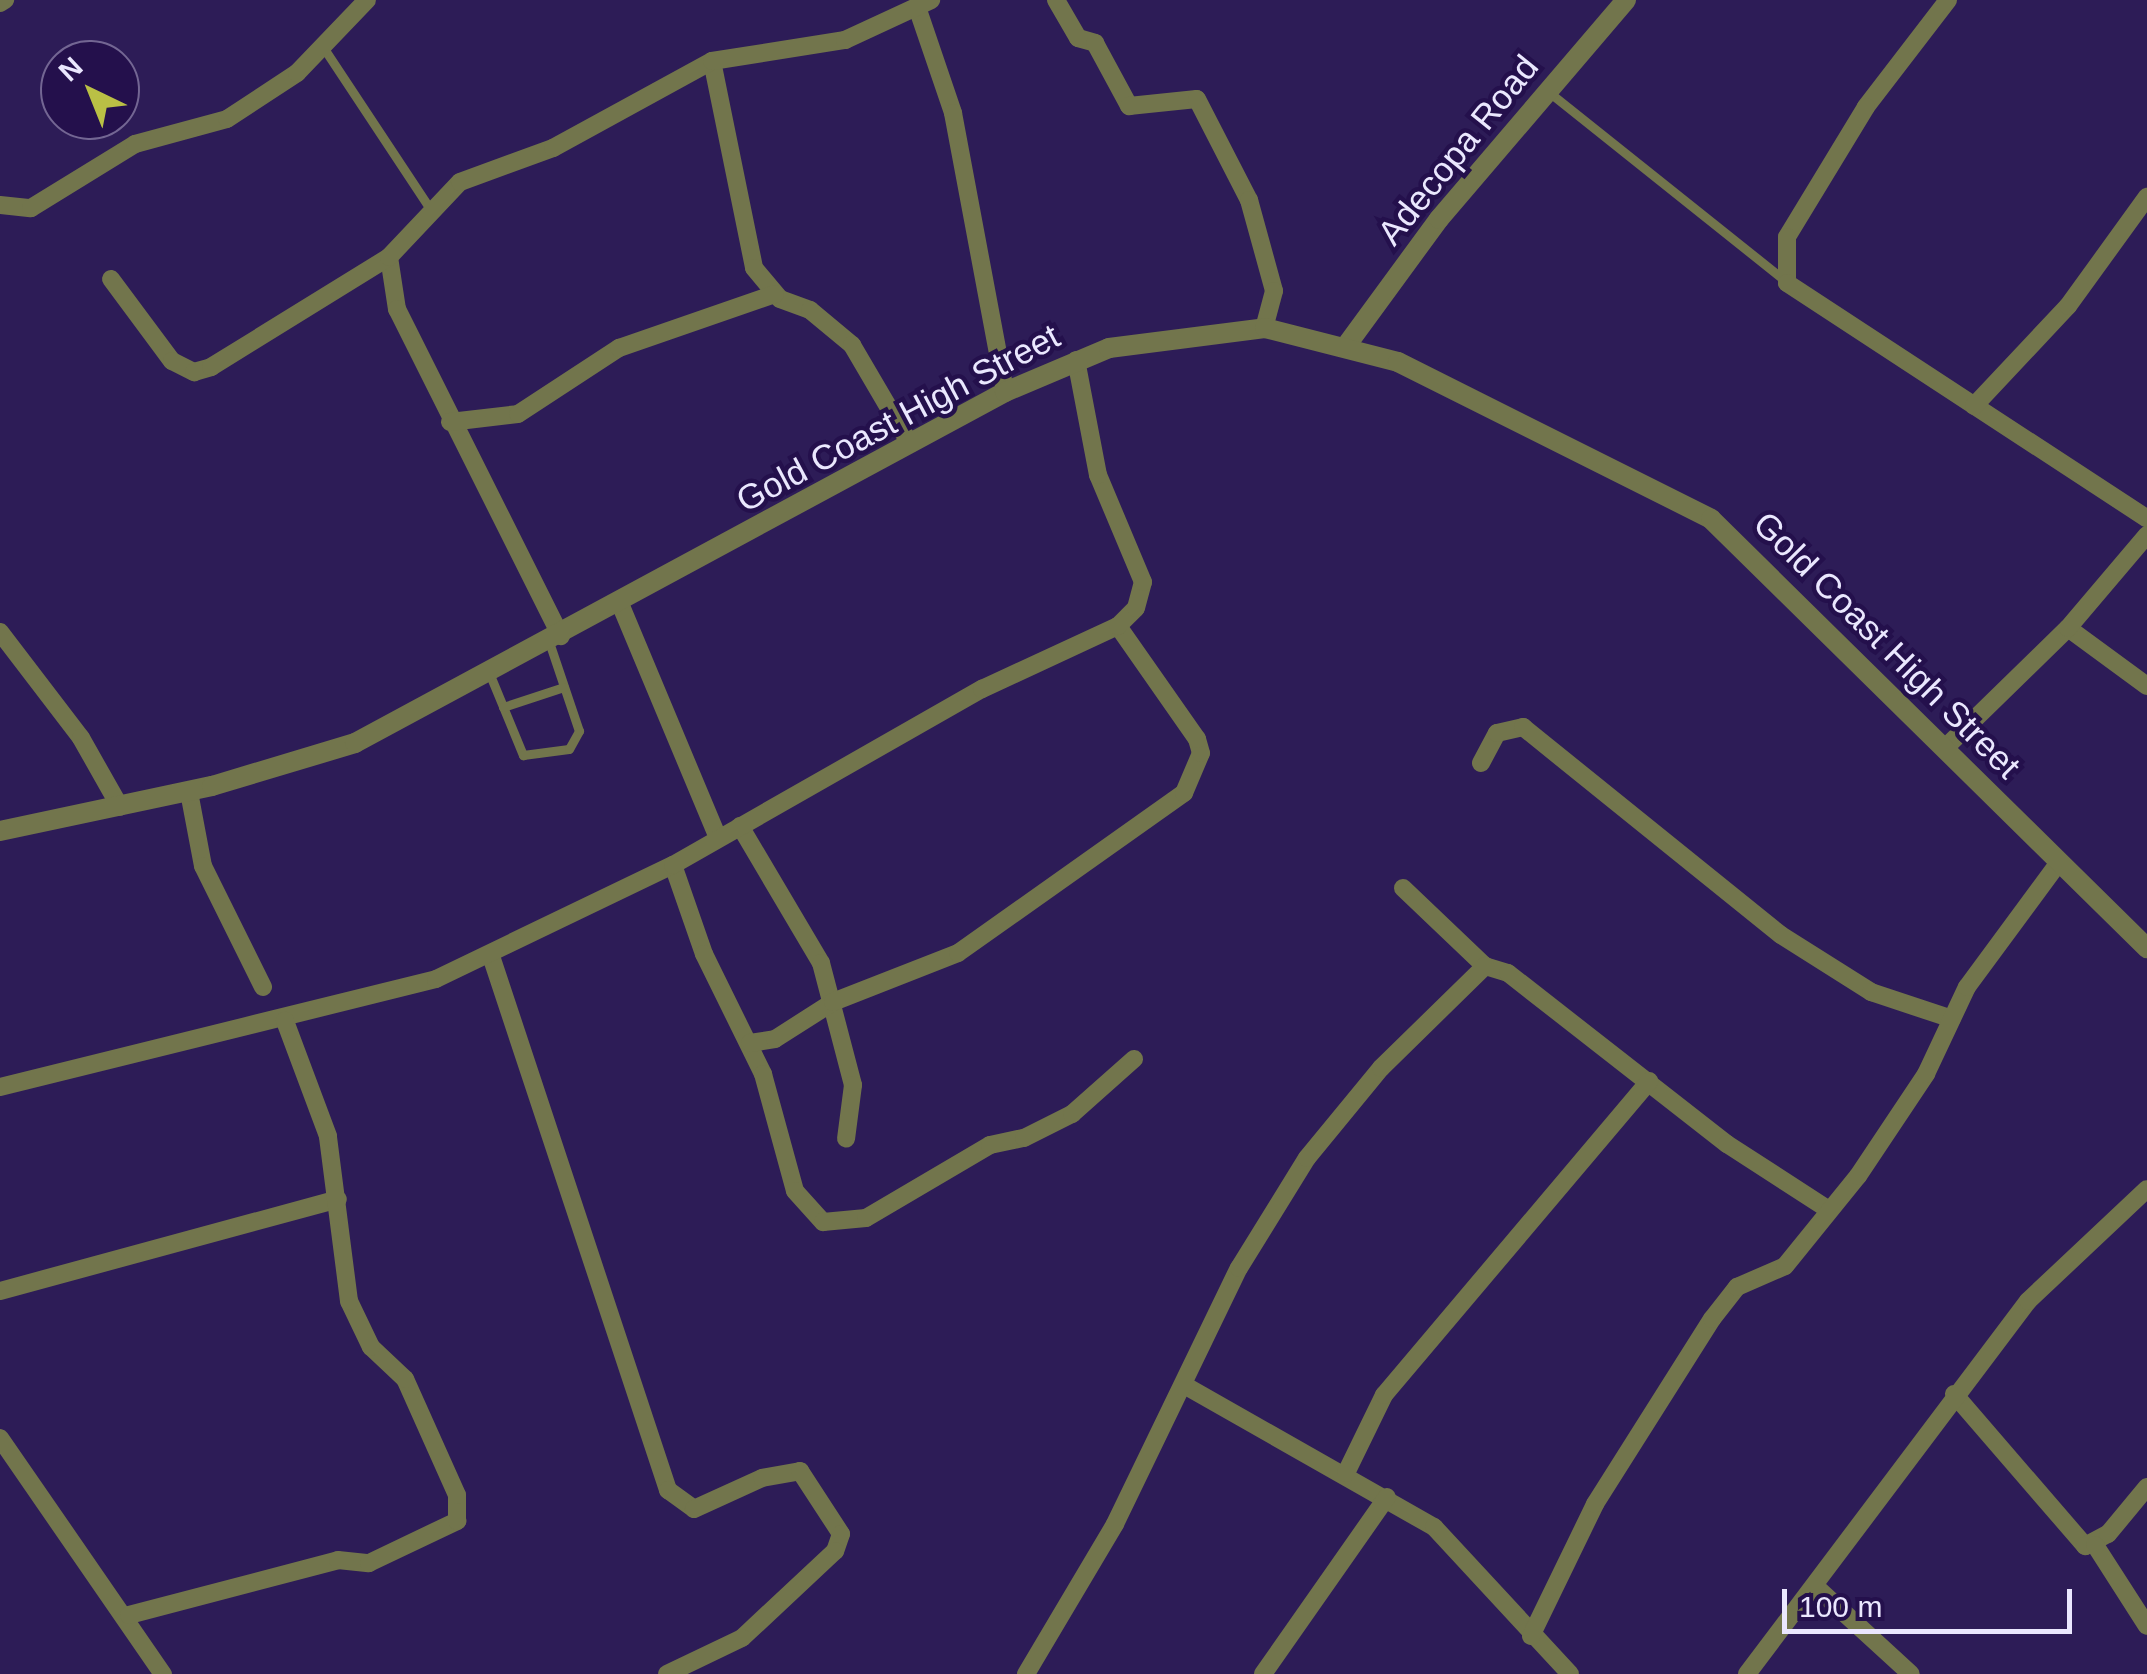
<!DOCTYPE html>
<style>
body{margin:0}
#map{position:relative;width:2147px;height:1674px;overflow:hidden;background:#2d1c57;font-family:Helvetica,sans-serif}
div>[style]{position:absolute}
.service>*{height:9px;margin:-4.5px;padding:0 4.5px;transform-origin:4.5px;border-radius:4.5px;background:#72754c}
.minor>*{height:18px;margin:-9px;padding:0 9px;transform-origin:9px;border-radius:9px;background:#72754c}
.tertiary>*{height:20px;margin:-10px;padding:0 10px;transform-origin:10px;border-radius:10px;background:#72754c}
span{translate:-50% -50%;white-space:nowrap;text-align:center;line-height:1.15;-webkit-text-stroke:9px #24104c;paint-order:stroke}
.street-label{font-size:35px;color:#eae7fe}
.north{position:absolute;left:40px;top:40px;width:100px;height:100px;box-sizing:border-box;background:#24104c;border:2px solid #736693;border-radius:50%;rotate:317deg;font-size:28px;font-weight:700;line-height:40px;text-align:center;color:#eae7fe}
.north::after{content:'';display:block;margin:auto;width:35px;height:45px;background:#bac045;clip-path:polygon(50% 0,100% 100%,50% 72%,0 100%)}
.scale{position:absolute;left:1782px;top:1589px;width:290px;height:45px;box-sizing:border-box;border:5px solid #eae7fe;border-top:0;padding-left:12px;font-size:30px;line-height:35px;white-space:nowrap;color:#eae7fe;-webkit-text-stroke:8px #24104c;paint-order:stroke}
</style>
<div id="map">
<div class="service">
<i style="left:323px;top:47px;width:196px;rotate:56.5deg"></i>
<i style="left:1550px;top:93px;width:300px;rotate:38.6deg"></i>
<i style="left:490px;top:675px;width:87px;rotate:67.6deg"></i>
<i style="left:523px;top:755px;width:46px;rotate:-7.4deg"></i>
<i style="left:569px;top:749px;width:21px;rotate:-61deg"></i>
<i style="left:579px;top:731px;width:94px;rotate:-108.6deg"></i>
<i style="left:503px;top:707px;width:64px;rotate:-18.2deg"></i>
</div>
<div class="minor">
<i style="left:1056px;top:0;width:44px;rotate:59.9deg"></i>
<i style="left:1078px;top:38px;width:18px;rotate:16deg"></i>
<i style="left:1095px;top:43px;width:72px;rotate:61.6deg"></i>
<i style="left:1129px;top:106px;width:68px;rotate:-5.9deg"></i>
<i style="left:1197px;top:99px;width:114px;rotate:62.8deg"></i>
<i style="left:1249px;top:200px;width:94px;rotate:74.6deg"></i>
<i style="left:1274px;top:291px;width:38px;rotate:105deg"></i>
<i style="left:1948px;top:0;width:135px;rotate:127.5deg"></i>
<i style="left:1866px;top:107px;width:152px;rotate:121.3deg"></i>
<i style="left:1787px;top:237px;width:46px;rotate:90deg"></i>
<i style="left:1787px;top:283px;width:430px;rotate:33.2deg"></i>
<i style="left:0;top:3px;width:6px;rotate:-31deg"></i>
<i style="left:918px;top:10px;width:109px;rotate:71.2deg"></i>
<i style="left:953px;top:113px;width:284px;rotate:79.4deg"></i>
<i style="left:712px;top:61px;width:211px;rotate:78.5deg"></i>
<i style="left:754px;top:268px;width:40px;rotate:50deg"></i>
<i style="left:780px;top:299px;width:32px;rotate:20deg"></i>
<i style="left:810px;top:310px;width:55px;rotate:39.8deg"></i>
<i style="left:852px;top:345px;width:113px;rotate:59.6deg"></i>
<i style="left:0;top:205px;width:31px;rotate:6deg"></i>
<i style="left:31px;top:208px;width:122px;rotate:-31.6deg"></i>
<i style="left:135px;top:144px;width:95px;rotate:-15.2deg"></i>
<i style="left:227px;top:119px;width:84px;rotate:-33.3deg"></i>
<i style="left:297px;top:73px;width:101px;rotate:-46.2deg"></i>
<i style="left:389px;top:257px;width:53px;rotate:81.3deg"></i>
<i style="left:397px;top:309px;width:366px;rotate:63.4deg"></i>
<i style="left:111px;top:279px;width:102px;rotate:53.4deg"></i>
<i style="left:172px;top:361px;width:25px;rotate:27deg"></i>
<i style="left:194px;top:372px;width:18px;rotate:-16deg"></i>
<i style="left:211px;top:367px;width:209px;rotate:-31.7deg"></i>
<i style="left:389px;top:257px;width:103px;rotate:-46.6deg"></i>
<i style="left:460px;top:182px;width:99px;rotate:-20.1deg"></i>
<i style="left:553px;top:148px;width:181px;rotate:-28.7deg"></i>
<i style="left:712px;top:61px;width:135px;rotate:-9deg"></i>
<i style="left:845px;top:40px;width:95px;rotate:-24.9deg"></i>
<i style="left:1974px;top:406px;width:137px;rotate:-46.8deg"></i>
<i style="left:2068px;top:306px;width:135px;rotate:-54.1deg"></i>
<i style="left:450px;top:422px;width:68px;rotate:-6.7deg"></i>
<i style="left:518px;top:414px;width:121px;rotate:-33.2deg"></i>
<i style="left:619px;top:348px;width:165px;rotate:-19.1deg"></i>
<i style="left:621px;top:606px;width:251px;rotate:67.3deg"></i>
<i style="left:2068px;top:628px;width:98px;rotate:36.3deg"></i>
<i style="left:0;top:632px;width:133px;rotate:52.6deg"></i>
<i style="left:81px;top:738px;width:79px;rotate:60.5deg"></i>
<i style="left:1946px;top:747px;width:170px;rotate:-44.3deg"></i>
<i style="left:2068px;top:628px;width:122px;rotate:-49.7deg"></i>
<i style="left:1481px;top:763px;width:34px;rotate:-62deg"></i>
<i style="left:1497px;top:733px;width:27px;rotate:-13deg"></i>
<i style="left:1523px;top:727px;width:331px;rotate:38.9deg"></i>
<i style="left:1781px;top:935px;width:107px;rotate:32.3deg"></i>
<i style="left:1871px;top:992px;width:85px;rotate:18.4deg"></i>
<i style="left:189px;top:792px;width:75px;rotate:79.3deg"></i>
<i style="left:203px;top:866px;width:135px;rotate:63.6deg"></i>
<i style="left:740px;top:826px;width:159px;rotate:59.4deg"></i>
<i style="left:821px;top:963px;width:126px;rotate:75.3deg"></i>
<i style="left:853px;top:1085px;width:54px;rotate:97.4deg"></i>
<i style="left:673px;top:865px;width:94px;rotate:70.8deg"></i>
<i style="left:704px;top:954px;width:134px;rotate:63.8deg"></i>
<i style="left:763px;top:1074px;width:121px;rotate:74.7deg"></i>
<i style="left:795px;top:1191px;width:42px;rotate:47.9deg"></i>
<i style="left:823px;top:1222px;width:43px;rotate:-5.3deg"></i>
<i style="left:866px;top:1218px;width:144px;rotate:-30.5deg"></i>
<i style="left:990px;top:1145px;width:35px;rotate:-12deg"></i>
<i style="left:1024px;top:1138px;width:54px;rotate:-26.6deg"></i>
<i style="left:1072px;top:1114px;width:83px;rotate:-41.6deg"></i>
<i style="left:1403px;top:888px;width:113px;rotate:43.6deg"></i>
<i style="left:1485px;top:966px;width:24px;rotate:17deg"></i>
<i style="left:1508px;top:973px;width:278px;rotate:38deg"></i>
<i style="left:1727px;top:1144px;width:121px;rotate:32.9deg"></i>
<i style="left:491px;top:956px;width:563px;rotate:71.66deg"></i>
<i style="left:668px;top:1490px;width:32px;rotate:36deg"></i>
<i style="left:694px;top:1509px;width:75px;rotate:-24.5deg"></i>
<i style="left:762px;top:1478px;width:39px;rotate:-10deg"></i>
<i style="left:800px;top:1471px;width:75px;rotate:56.9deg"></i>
<i style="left:841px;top:1534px;width:18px;rotate:109deg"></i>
<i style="left:835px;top:1551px;width:127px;rotate:136.9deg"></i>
<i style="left:742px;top:1638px;width:83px;rotate:154.4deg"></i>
<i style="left:750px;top:1043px;width:25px;rotate:-9deg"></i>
<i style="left:775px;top:1039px;width:69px;rotate:-32.5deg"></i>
<i style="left:833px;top:1002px;width:134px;rotate:-21.4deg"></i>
<i style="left:958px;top:953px;width:277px;rotate:-35.3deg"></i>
<i style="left:1184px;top:793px;width:43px;rotate:-67deg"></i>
<i style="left:1201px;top:753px;width:15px;rotate:-106deg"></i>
<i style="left:1197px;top:739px;width:138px;rotate:-125deg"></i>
<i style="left:0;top:1087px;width:449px;rotate:-13.9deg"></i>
<i style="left:436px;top:979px;width:263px;rotate:-25.7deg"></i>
<i style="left:673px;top:865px;width:356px;rotate:-29.7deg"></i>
<i style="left:982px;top:689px;width:150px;rotate:-24.9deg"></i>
<i style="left:1118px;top:626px;width:25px;rotate:-45deg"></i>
<i style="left:1136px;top:608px;width:27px;rotate:-75deg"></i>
<i style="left:1143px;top:582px;width:116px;rotate:-112.8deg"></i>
<i style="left:1098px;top:475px;width:117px;rotate:-100.8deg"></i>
<i style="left:0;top:1291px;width:350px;rotate:-15.2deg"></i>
<i style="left:1184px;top:1385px;width:288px;rotate:29.6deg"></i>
<i style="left:1434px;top:1527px;width:200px;rotate:47.2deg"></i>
<i style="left:1954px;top:1394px;width:201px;rotate:49.2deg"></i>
<i style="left:2085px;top:1546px;width:26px;rotate:-28deg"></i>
<i style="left:2108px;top:1534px;width:61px;rotate:-50.3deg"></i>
<i style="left:0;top:1438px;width:287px;rotate:55.4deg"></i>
<i style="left:1346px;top:1473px;width:87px;rotate:-64deg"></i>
<i style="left:1384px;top:1395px;width:411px;rotate:-49.8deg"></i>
<i style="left:2095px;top:1545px;width:96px;rotate:57.3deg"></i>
<i style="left:1817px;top:1588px;width:127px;rotate:42.5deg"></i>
<i style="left:129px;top:1615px;width:216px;rotate:-14.7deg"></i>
<i style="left:338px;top:1560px;width:31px;rotate:6deg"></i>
<i style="left:369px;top:1563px;width:98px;rotate:-25.5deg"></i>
<i style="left:457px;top:1521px;width:26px;rotate:-90deg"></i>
<i style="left:457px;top:1495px;width:127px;rotate:-114.1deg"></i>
<i style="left:405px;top:1379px;width:47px;rotate:-136.7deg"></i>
<i style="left:371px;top:1347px;width:51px;rotate:-115.6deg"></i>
<i style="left:349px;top:1301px;width:166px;rotate:-97.3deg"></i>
<i style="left:328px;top:1136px;width:123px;rotate:-110.5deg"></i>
<i style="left:1531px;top:1636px;width:147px;rotate:-64.1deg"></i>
<i style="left:1595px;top:1504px;width:219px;rotate:-57.7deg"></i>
<i style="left:1712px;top:1319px;width:41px;rotate:-52deg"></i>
<i style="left:1737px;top:1287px;width:52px;rotate:-23.6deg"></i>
<i style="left:1785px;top:1266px;width:116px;rotate:-51deg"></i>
<i style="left:1858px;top:1176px;width:123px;rotate:-56.3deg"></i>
<i style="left:1926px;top:1074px;width:96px;rotate:-64.8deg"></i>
<i style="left:1967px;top:987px;width:155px;rotate:-53.6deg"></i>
<i style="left:1026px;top:1674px;width:174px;rotate:-59.3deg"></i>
<i style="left:1115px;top:1524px;width:284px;rotate:-64.2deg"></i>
<i style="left:1239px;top:1268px;width:129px;rotate:-58.3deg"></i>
<i style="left:1307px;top:1158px;width:117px;rotate:-50.6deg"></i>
<i style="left:1381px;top:1068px;width:146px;rotate:-44.4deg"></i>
<i style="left:1263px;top:1674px;width:216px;rotate:-55deg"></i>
<i style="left:1747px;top:1674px;width:467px;rotate:-53deg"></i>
<i style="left:2028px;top:1301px;width:163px;rotate:-43.3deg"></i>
</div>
<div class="tertiary">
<i style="left:1346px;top:346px;width:157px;rotate:-53.8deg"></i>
<i style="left:1439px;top:219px;width:288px;rotate:-49.5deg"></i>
<i style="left:0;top:831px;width:217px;rotate:-12deg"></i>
<i style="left:212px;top:786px;width:149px;rotate:-16.7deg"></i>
<i style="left:355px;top:743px;width:739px;rotate:-28.37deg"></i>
<i style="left:1005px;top:392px;width:113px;rotate:-22.9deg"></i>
<i style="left:1109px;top:348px;width:157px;rotate:-7.3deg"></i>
<i style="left:1265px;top:328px;width:137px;rotate:14.3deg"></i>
<i style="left:1398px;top:362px;width:350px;rotate:26.6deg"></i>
<i style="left:1711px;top:519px;width:612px;rotate:44.54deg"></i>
</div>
<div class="street-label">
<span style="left:1458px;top:150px;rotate:-51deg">Adecopa Road</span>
<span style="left:898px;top:418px;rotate:-28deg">Gold Coast High Street</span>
<span style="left:1887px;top:645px;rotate:45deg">Gold Coast High Street</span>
</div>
<div class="north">N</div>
<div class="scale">100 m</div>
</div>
